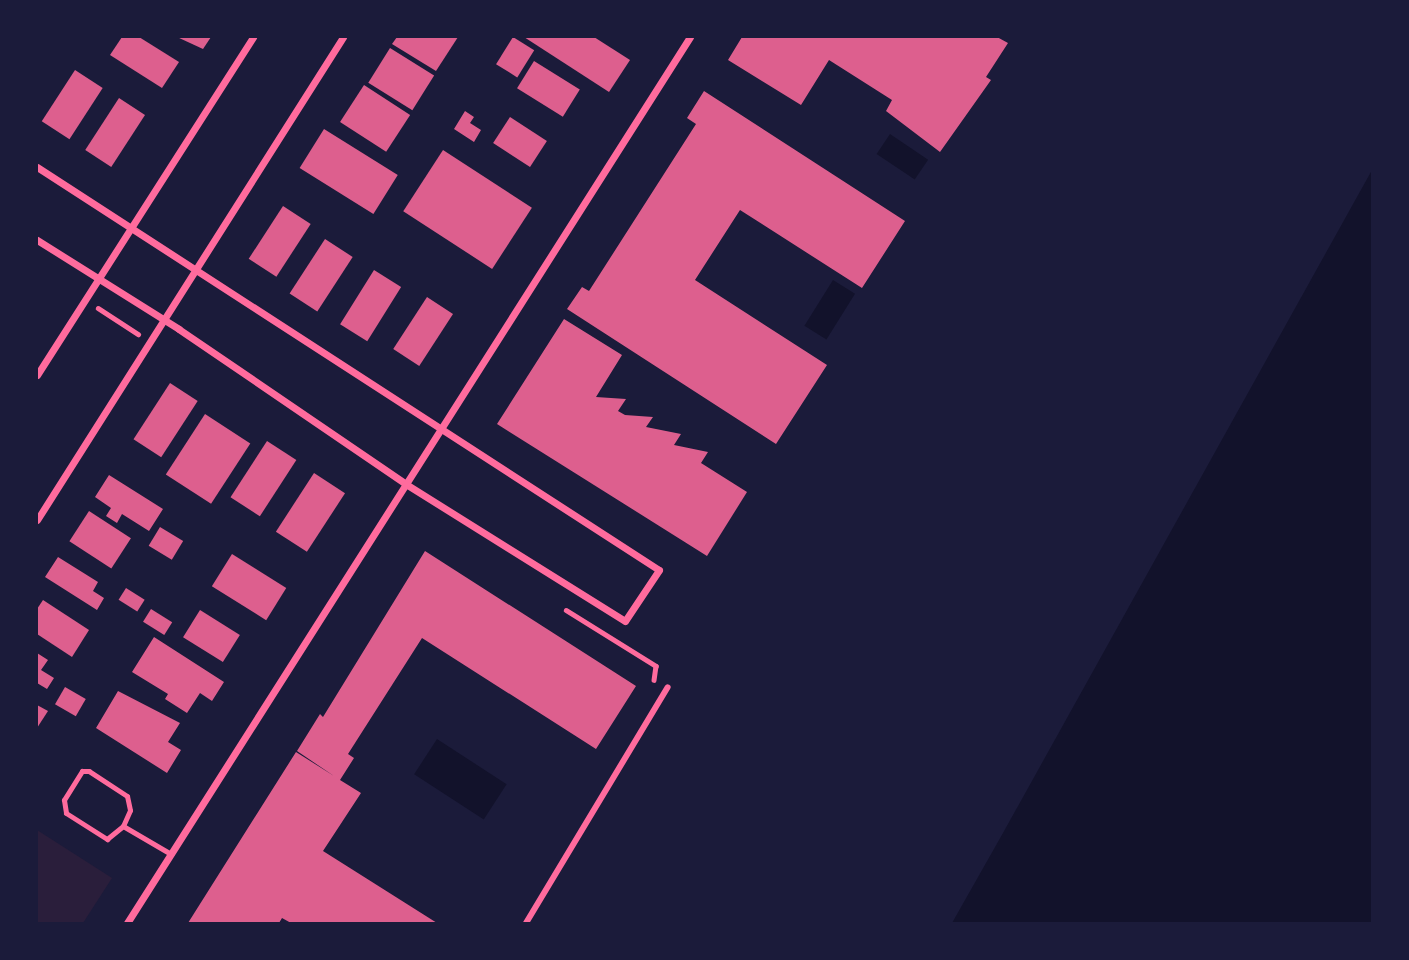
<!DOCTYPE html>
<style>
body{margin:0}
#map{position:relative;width:1409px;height:960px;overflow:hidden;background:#1b1b3a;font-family:"Work Sans",sans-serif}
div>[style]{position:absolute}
.green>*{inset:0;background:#2a1e3b}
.water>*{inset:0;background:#12122b;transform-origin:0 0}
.building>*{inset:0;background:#dd5f8e;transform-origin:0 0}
.path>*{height:4.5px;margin:-2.25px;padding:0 2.25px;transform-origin:2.25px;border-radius:2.25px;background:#ff6b9d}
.service>*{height:5px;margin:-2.5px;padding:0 2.5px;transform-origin:2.5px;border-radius:2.5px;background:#ff6b9d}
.pedestrian>*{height:6px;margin:-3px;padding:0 3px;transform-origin:3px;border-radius:3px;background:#ff6b9d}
.minor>*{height:7px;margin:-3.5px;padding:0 3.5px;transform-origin:3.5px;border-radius:3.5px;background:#ff6b9d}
span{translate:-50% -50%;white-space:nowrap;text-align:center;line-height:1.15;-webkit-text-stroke:7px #1b1b3a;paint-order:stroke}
.frame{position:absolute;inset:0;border:38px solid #1b1b3a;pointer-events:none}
</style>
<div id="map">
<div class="green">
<i style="clip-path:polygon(37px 830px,112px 878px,83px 923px,37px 923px)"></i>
</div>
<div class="water">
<i style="left:890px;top:134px;width:46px;height:24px;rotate:34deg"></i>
<i style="clip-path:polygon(1372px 170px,1372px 923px,952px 923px,1003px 833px)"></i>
<i style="left:833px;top:280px;width:26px;height:54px;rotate:32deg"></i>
<i style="left:437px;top:739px;width:83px;height:42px;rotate:33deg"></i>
</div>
<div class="building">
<i style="clip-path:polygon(122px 37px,139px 37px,179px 62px,162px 88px,110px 55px)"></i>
<i style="clip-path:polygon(177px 37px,211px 37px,203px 49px)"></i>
<i style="clip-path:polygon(397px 37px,458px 37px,436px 71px,392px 44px)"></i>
<i style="left:513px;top:37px;width:25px;height:32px;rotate:32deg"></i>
<i style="clip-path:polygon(524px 37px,594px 37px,630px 60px,609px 92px)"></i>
<i style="clip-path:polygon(742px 37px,997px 37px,1008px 43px,986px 77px,991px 80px,940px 152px,886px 111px,892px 100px,829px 60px,801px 105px,728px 60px)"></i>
<i style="left:390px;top:48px;width:52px;height:41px;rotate:32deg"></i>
<i style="left:534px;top:61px;width:54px;height:32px;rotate:32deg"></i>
<i style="left:75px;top:70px;width:33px;height:61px;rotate:33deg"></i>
<i style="left:364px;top:85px;width:55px;height:44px;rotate:33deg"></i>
<i style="clip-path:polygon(704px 91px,905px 221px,862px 288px,740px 210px,695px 280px,827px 365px,776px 444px,567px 309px,582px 287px,589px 291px,696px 124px,687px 118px)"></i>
<i style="left:119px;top:98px;width:31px;height:62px;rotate:33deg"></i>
<i style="clip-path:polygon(465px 111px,474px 117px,470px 123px,481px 130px,474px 142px,454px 129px)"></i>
<i style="left:510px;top:117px;width:44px;height:31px;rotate:33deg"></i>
<i style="left:324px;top:129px;width:87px;height:46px;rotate:32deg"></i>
<i style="left:443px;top:150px;width:106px;height:73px;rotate:33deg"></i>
<i style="left:283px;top:206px;width:33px;height:63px;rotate:33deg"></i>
<i style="left:325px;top:239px;width:33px;height:65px;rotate:33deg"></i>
<i style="left:374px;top:270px;width:32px;height:64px;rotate:32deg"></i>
<i style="left:427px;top:297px;width:31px;height:62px;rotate:33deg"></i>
<i style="clip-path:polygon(564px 319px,622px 355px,596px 397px,626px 399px,618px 411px,625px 415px,653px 417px,646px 427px,681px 434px,674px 445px,708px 452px,701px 463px,747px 492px,707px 556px,497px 424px)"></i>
<i style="left:170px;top:383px;width:33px;height:67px;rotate:33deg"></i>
<i style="left:205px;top:414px;width:54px;height:72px;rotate:33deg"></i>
<i style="left:267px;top:441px;width:35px;height:67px;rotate:33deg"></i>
<i style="left:314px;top:473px;width:37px;height:70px;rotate:33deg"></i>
<i style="clip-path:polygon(109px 475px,163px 509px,149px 531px,122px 514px,117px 523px,106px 516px,111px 508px,95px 497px)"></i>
<i style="left:89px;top:511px;width:50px;height:36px;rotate:33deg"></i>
<i style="left:160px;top:527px;width:27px;height:22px;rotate:31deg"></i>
<i style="clip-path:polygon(425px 551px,636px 686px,596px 749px,422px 638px,348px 754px,354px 758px,340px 780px,361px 793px,323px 851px,437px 923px,291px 923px,282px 918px,279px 923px,188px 923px,296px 752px,334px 776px,297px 751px,320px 714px,323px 717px)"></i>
<i style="left:232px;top:554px;width:64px;height:38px;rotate:32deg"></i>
<i style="clip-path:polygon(58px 557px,98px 582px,93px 591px,104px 598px,97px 610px,45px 577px)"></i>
<i style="left:126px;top:588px;width:22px;height:14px;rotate:32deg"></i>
<i style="clip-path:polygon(43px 600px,89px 630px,72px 657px,37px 634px,37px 609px)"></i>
<i style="left:151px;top:609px;width:25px;height:15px;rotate:32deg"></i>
<i style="left:200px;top:610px;width:47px;height:32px;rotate:32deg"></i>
<i style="clip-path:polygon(154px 637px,224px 682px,212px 701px,200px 693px,187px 713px,165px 699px,168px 694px,132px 672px)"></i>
<i style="clip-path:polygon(37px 653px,48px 660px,41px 670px,54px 678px,47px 689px,37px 683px)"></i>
<i style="left:65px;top:687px;width:24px;height:20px;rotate:30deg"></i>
<i style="clip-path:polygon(118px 691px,180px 723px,168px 742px,181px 750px,167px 773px,96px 728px)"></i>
<i style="clip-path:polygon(37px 705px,48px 711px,37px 728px)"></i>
</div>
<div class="path">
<i style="left:98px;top:308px;width:48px;rotate:33deg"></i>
<i style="left:566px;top:610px;width:106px;rotate:31.9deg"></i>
<i style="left:656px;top:666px;width:14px;rotate:98deg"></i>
</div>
<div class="service">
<i style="left:123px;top:826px;width:17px;rotate:-66deg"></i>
<i style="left:130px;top:810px;width:14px;rotate:-102deg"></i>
<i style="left:127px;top:796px;width:45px;rotate:-146.7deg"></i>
<i style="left:89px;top:771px;width:7px;rotate:180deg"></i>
<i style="left:82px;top:771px;width:34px;rotate:122deg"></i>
<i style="left:64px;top:800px;width:13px;rotate:81deg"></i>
<i style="left:66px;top:813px;width:49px;rotate:32.4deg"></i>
<i style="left:107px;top:839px;width:21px;rotate:-39deg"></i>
<i style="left:123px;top:826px;width:56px;rotate:30.3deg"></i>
</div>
<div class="pedestrian">
<i style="left:526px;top:923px;width:275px;rotate:-59deg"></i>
</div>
<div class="minor">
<i style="left:37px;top:167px;width:741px;rotate:32.94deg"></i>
<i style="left:659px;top:570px;width:61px;rotate:123.7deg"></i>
<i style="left:625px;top:621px;width:258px;rotate:-148deg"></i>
<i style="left:406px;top:484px;width:275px;rotate:-145.7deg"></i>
<i style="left:179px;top:329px;width:168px;rotate:-147.9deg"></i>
<i style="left:37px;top:375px;width:401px;rotate:-57.4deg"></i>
<i style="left:37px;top:520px;width:572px;rotate:-57.64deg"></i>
<i style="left:127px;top:923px;width:1050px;rotate:-57.57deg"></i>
</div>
<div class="frame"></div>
</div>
